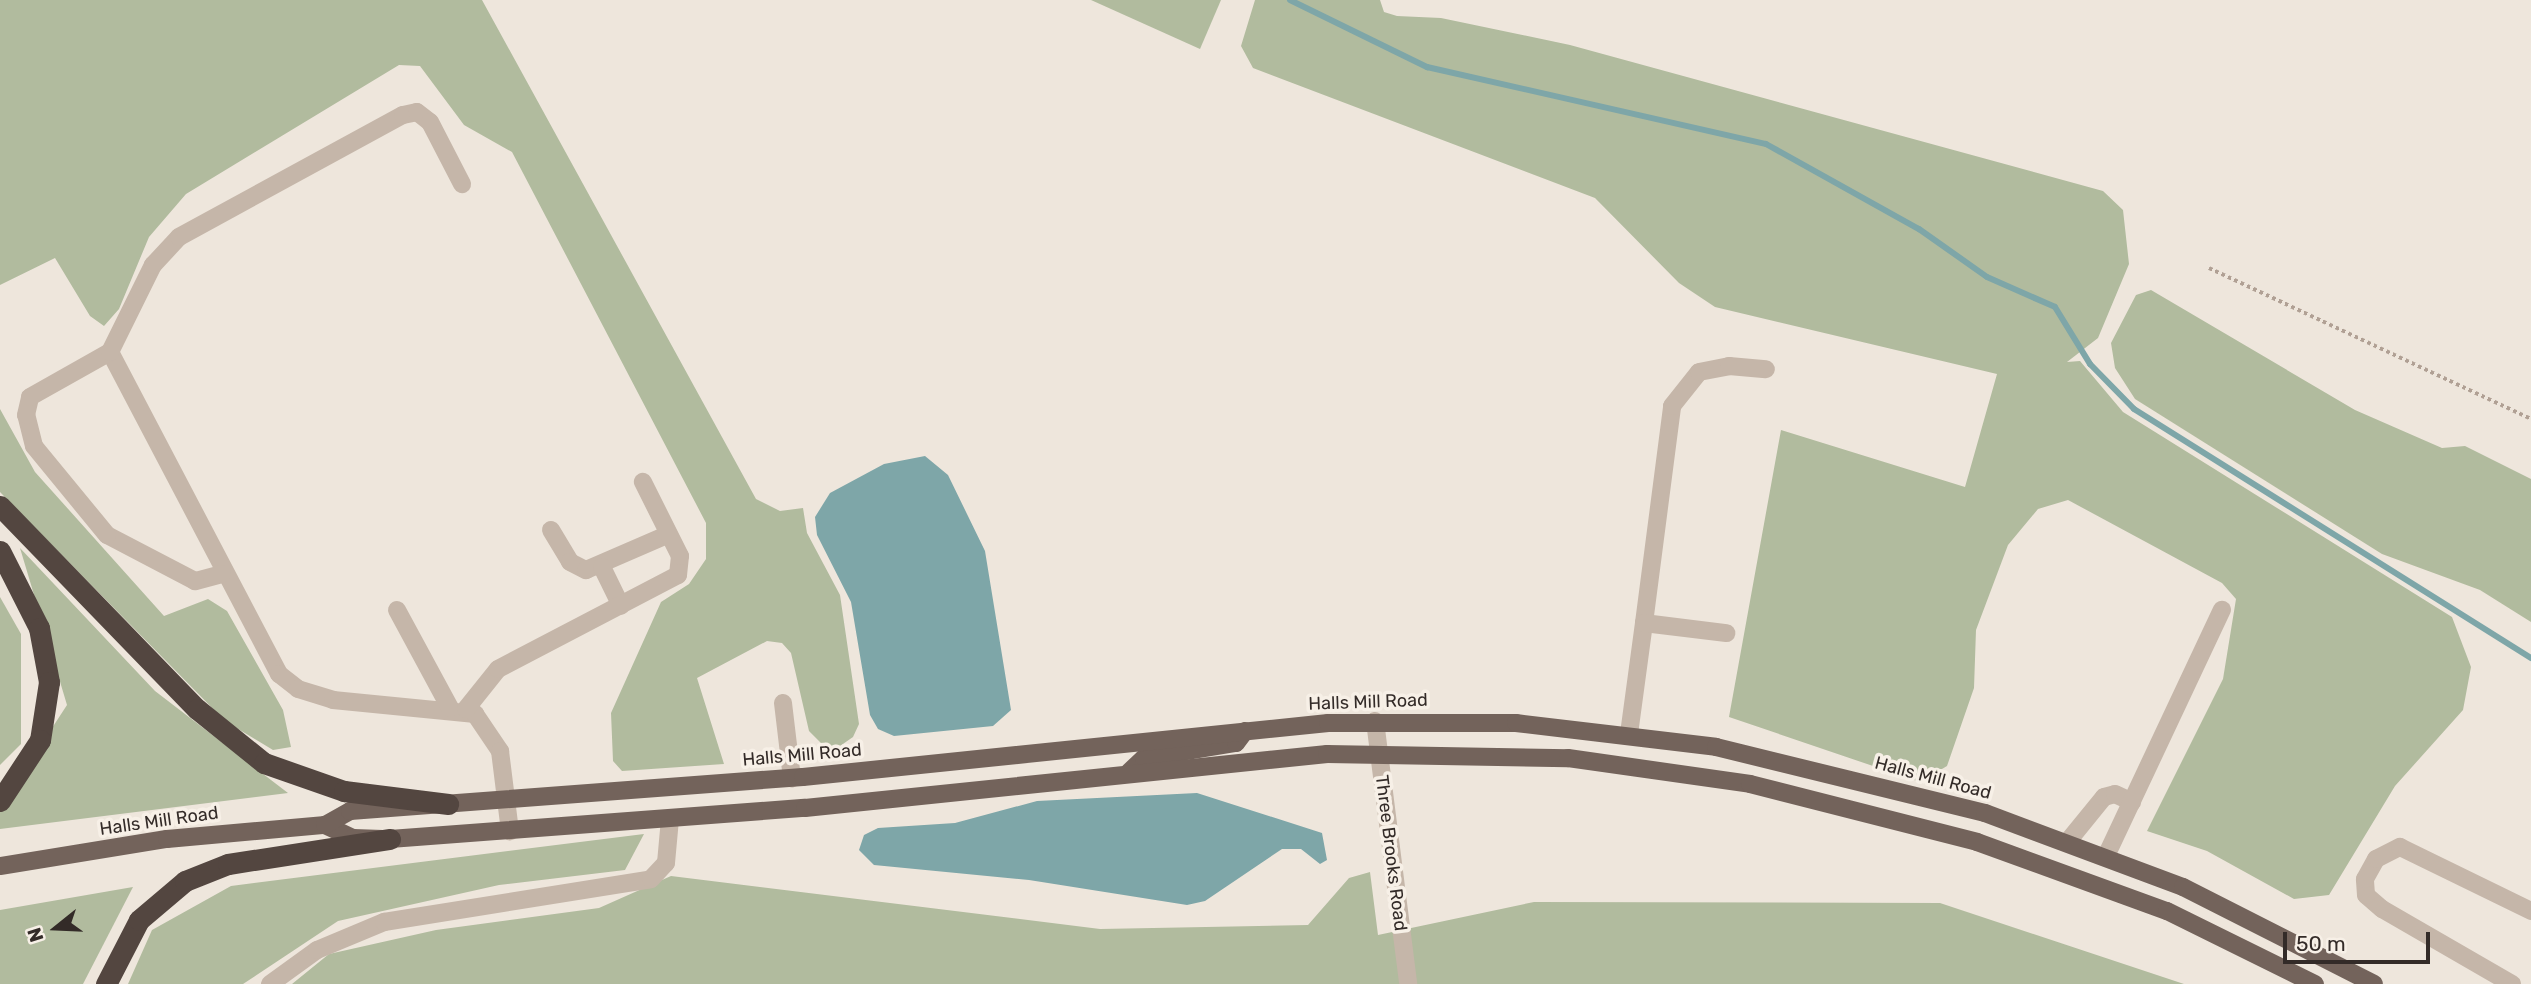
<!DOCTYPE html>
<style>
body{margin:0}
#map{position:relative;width:2531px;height:984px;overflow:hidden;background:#eee6dc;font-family:Rubik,sans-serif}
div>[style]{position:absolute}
.green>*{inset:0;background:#b1bb9e}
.water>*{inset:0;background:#7ea6a8}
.stream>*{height:6px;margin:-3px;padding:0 3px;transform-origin:3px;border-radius:3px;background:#7ea6a8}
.path>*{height:3.5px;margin-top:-1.75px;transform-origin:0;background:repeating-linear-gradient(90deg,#b0a094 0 3.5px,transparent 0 7px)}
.minor>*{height:18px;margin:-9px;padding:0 9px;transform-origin:9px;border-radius:9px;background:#c5b6a9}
.major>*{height:18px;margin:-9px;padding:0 9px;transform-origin:9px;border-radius:9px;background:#73635b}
.highway>*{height:21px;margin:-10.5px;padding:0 10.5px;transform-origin:10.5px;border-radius:10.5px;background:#534640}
span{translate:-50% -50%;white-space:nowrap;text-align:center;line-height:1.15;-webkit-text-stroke:7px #f7f0e7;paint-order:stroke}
.street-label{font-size:18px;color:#332b28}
.north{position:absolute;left:21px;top:893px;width:70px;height:70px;-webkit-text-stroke:5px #f7f0e7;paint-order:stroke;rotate:252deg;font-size:19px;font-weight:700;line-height:28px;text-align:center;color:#332b28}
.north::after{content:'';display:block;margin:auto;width:24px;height:32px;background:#332b28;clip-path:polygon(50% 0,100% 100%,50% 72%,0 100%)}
.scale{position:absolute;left:2283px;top:932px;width:147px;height:32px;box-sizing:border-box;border:4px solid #332b28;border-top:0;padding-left:9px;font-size:21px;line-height:24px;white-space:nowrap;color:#332b28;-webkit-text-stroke:5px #f7f0e7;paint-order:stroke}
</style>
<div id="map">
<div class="green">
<i style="clip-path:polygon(0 0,482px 0,756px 499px,780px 511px,803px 508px,807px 533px,840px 595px,859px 724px,853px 737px,840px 746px,824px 746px,809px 731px,791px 653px,782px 643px,767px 641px,697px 678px,724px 764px,622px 771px,613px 761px,611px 713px,661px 602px,689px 584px,706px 559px,706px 523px,512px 152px,464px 125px,420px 66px,399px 65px,186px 194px,149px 237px,119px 309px,104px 326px,90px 316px,55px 258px,0 285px)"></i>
<i style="clip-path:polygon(1091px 0,1221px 0,1200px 49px)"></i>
<i style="clip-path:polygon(1255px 0,1380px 0,1384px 12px,1397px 16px,1441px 18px,1570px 45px,2103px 191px,2123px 210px,2129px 264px,2098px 338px,2067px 362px,2080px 361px,2123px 412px,2452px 617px,2471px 667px,2463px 710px,2395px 786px,2329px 895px,2294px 899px,2207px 851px,2147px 831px,2223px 679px,2236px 599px,2222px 583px,2068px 500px,2038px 509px,2008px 545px,1976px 630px,1974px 688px,1947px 766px,1920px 782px,1729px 717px,1781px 430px,1965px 487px,1997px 374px,1715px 307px,1679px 283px,1595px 198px,1253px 68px,1241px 46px)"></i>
<i style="clip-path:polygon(2151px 290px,2355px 410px,2442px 448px,2465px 446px,2531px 479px,2531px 622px,2480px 590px,2382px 554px,2135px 399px,2115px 368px,2111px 343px,2136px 295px)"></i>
<i style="clip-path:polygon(0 409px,35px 472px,164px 616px,208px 599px,227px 611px,283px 710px,291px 747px,273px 750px,225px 721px,0 492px)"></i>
<i style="clip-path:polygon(20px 548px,155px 691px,288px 793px,0 829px,0 808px,67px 705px)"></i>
<i style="clip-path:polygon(0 597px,21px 634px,21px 744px,0 765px)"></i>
<i style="clip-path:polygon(644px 834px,625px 870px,499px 885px,338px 921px,243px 984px,128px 984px,152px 930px,231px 886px)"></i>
<i style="clip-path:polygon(1370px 872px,1378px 935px,1534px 902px,1940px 903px,2184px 984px,292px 984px,329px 954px,436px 930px,599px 908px,671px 876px,1100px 929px,1308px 925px,1349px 878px)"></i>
<i style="clip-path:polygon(133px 887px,83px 984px,0 984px,0 910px)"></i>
</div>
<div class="water">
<i style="clip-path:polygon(925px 456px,948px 475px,985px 551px,1011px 710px,993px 726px,894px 736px,878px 729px,870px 715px,851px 602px,817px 535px,815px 517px,830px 493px,884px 464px)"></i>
<i style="clip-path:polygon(1197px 793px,1322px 833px,1327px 860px,1320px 864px,1301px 849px,1282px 849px,1205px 901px,1187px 905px,1029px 880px,874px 865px,859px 850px,864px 835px,878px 828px,955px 823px,1037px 801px)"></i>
</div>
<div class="stream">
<i style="left:1290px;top:0;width:153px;rotate:26.1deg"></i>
<i style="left:1427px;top:67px;width:348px;rotate:12.8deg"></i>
<i style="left:1766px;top:144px;width:175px;rotate:29.1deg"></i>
<i style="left:1919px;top:229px;width:83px;rotate:35.2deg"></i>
<i style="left:1987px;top:277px;width:74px;rotate:23.8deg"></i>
<i style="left:2055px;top:307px;width:67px;rotate:58.4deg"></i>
<i style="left:2090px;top:364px;width:63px;rotate:45.6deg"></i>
<i style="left:2134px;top:409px;width:469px;rotate:32.1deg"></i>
</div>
<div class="path">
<i style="left:2209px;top:268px;width:356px;rotate:25.1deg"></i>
</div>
<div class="minor">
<i style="left:110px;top:352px;width:364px;rotate:62.3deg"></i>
<i style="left:279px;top:674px;width:24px;rotate:38deg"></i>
<i style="left:298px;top:689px;width:37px;rotate:17deg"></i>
<i style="left:333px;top:700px;width:143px;rotate:5.6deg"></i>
<i style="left:475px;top:714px;width:45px;rotate:56deg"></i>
<i style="left:500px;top:751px;width:81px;rotate:82.9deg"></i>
<i style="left:551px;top:530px;width:37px;rotate:59deg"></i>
<i style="left:570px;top:562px;width:18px;rotate:27deg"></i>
<i style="left:586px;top:570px;width:90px;rotate:-23.4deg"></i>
<i style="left:602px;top:567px;width:43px;rotate:64deg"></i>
<i style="left:222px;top:574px;width:28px;rotate:165deg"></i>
<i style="left:195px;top:581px;width:99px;rotate:-152.4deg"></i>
<i style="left:107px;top:535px;width:115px;rotate:-129.4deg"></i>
<i style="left:34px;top:446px;width:32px;rotate:-104deg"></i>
<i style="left:26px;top:415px;width:18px;rotate:-77deg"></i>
<i style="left:30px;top:397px;width:92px;rotate:-29.4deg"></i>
<i style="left:110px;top:352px;width:97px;rotate:-63.7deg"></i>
<i style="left:153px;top:265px;width:38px;rotate:-47deg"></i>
<i style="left:179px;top:237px;width:255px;rotate:-28.6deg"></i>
<i style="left:403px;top:115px;width:14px;rotate:-12deg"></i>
<i style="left:417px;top:112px;width:16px;rotate:38deg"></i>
<i style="left:430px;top:122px;width:70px;rotate:62.7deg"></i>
<i style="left:397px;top:610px;width:111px;rotate:61.6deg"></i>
<i style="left:1644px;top:623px;width:219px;rotate:-82.6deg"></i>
<i style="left:1672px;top:406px;width:43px;rotate:-51.5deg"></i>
<i style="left:1699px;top:372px;width:31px;rotate:-11deg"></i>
<i style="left:1729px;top:366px;width:37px;rotate:5deg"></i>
<i style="left:783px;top:703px;width:76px;rotate:83.2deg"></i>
<i style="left:466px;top:709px;width:51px;rotate:-51.3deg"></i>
<i style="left:498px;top:669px;width:203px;rotate:-27.6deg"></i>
<i style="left:678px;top:575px;width:19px;rotate:-84deg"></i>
<i style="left:680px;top:556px;width:83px;rotate:-116.6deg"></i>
<i style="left:1375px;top:721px;width:265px;rotate:82.8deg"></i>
<i style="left:1629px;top:734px;width:112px;rotate:-82.3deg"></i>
<i style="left:1644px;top:623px;width:83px;rotate:7deg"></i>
<i style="left:2069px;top:840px;width:55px;rotate:-50.9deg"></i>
<i style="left:2104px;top:797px;width:11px;rotate:-15deg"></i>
<i style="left:2115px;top:794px;width:19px;rotate:25deg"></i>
<i style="left:2107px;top:854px;width:270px;rotate:-64.8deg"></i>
<i style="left:270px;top:984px;width:58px;rotate:-35.9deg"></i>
<i style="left:317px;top:950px;width:73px;rotate:-22.7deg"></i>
<i style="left:384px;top:922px;width:270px;rotate:-9.1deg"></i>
<i style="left:651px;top:879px;width:22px;rotate:-47deg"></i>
<i style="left:666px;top:863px;width:44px;rotate:-84.8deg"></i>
<i style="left:2512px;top:984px;width:150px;rotate:-150deg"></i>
<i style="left:2382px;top:909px;width:21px;rotate:-139deg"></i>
<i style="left:2366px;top:895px;width:16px;rotate:-94deg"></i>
<i style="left:2365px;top:879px;width:23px;rotate:-61deg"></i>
<i style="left:2376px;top:859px;width:27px;rotate:-27deg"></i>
<i style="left:2400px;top:847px;width:146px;rotate:26deg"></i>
</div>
<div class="major">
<i style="left:1129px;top:772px;width:21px;rotate:-43deg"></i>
<i style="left:1144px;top:758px;width:93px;rotate:-9.3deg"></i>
<i style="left:1236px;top:743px;width:15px;rotate:-53deg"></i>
<i style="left:325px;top:825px;width:31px;rotate:25deg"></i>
<i style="left:353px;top:838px;width:37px;rotate:2deg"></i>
<i style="left:390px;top:839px;width:416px;rotate:-4.3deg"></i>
<i style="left:805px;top:808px;width:525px;rotate:-5.91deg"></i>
<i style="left:1327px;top:754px;width:241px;rotate:1deg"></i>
<i style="left:1568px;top:758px;width:184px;rotate:8.1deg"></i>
<i style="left:1750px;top:784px;width:234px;rotate:14.3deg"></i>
<i style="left:1977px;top:842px;width:202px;rotate:20deg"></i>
<i style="left:2167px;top:911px;width:165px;rotate:26.3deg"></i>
<i style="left:0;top:866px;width:169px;rotate:-9.2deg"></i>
<i style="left:167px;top:839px;width:159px;rotate:-5.1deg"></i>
<i style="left:325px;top:825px;width:29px;rotate:-29deg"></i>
<i style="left:350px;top:811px;width:454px;rotate:-4.3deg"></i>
<i style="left:803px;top:777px;width:528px;rotate:-5.87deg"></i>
<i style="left:1328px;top:723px;width:188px"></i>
<i style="left:1516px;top:723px;width:201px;rotate:6.8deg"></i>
<i style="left:1716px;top:747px;width:277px;rotate:13.8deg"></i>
<i style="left:1985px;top:813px;width:211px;rotate:20.5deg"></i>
<i style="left:2183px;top:887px;width:214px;rotate:26.9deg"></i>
</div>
<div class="highway">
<i style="left:0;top:506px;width:283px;rotate:45.9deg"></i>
<i style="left:197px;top:709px;width:86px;rotate:38.9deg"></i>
<i style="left:264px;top:763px;width:85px;rotate:19.3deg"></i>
<i style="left:344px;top:791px;width:105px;rotate:7.1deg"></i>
<i style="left:0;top:551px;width:86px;rotate:63.1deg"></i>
<i style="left:39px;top:628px;width:55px;rotate:79.5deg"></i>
<i style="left:49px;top:682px;width:59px;rotate:98.8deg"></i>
<i style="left:40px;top:740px;width:73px;rotate:123.3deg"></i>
<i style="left:106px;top:984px;width:72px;rotate:-62.7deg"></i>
<i style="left:139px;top:920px;width:60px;rotate:-40.3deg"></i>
<i style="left:185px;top:881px;width:46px;rotate:-21.6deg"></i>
<i style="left:228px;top:864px;width:164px;rotate:-8.8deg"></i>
</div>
<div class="street-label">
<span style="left:1368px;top:702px;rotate:-2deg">Halls Mill Road</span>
<span style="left:802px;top:755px;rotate:-5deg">Halls Mill Road</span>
<span style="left:1933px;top:778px;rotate:15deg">Halls Mill Road</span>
<span style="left:159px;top:821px;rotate:-8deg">Halls Mill Road</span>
<span style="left:1391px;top:853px;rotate:83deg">Three Brooks Road</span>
</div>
<div class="north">N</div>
<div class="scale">50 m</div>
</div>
